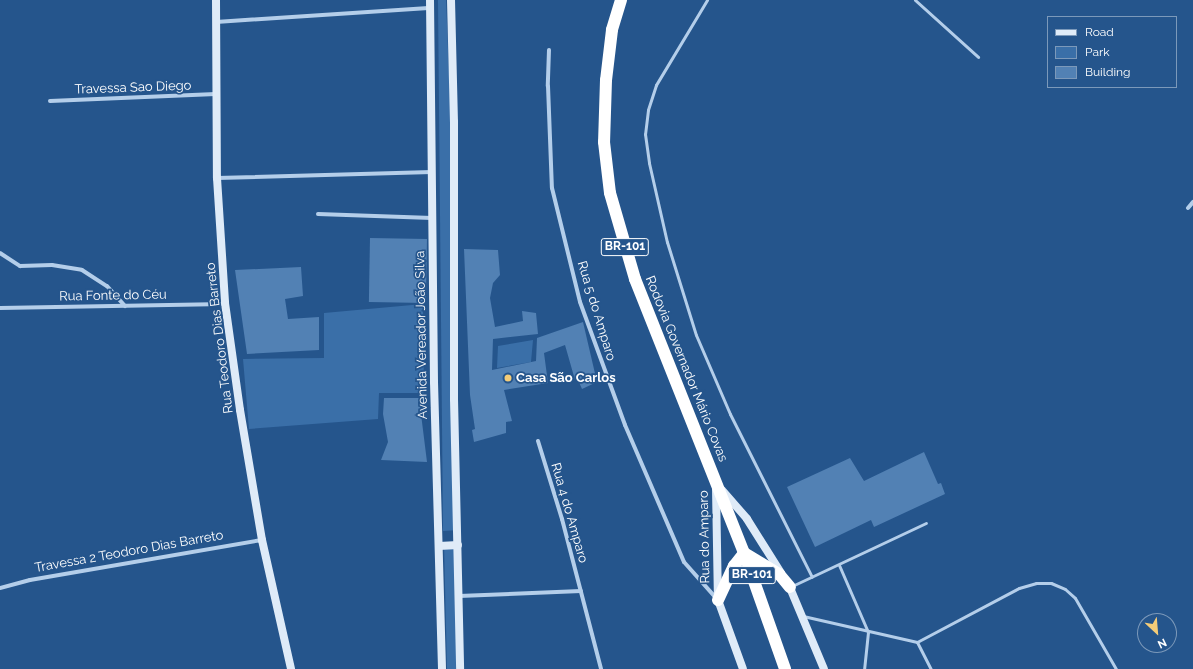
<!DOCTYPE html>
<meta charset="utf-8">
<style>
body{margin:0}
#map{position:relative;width:1193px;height:669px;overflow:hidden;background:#25558c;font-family:Raleway,sans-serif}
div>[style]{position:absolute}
.green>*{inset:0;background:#3a6fa8}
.building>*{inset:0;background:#5281b4;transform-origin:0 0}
.lane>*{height:3px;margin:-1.5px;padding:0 1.5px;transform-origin:1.5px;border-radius:1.5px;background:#b4ceea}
.street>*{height:4px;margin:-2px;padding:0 2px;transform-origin:2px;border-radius:2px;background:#b4ceea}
.secondary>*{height:8px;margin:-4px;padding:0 4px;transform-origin:4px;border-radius:4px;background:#dfebf8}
.highway>*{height:12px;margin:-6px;padding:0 6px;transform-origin:6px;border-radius:6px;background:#fff}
.dots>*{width:11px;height:11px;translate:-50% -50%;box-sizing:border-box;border:2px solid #25558c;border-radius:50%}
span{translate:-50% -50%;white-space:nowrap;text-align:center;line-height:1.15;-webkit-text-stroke:3.5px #25558c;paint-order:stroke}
.shield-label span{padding:1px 3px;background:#25558c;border:1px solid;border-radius:3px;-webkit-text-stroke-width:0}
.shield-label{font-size:12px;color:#fff;font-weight:700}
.street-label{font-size:13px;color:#fff}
.poi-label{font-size:13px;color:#fff;font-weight:700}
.left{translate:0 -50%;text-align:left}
.legend{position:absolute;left:1047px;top:16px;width:130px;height:72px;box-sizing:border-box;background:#25558c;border:1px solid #7c99ba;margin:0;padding:5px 7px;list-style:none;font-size:12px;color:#fff}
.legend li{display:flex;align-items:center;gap:8px;height:20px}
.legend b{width:20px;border:1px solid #7c99ba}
.north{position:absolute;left:1137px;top:613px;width:40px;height:40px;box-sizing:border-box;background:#25558c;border:1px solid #7c99ba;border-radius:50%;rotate:154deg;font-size:11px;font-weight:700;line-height:16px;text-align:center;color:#fff}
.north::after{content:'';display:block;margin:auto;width:14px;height:18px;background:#f4cc78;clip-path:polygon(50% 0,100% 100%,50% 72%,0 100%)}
</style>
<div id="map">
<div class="green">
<i style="clip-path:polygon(438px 0,446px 0,450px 99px,459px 530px,443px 531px)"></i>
<i style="clip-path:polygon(423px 304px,424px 393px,379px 393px,378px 419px,249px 429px,243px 359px,324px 358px,324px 313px)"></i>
<i style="clip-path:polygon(533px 340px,531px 362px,497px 368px,498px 346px)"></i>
<i style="clip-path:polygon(444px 543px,459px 544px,460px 669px,447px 669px)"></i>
</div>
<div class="building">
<i style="left:370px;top:238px;width:57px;height:64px;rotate:1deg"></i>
<i style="clip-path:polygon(464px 249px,498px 250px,500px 275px,493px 283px,490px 298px,495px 327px,523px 321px,522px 311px,536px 313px,538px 334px,493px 339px,492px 370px,536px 361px,537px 338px,583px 322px,597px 382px,582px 389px,578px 380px,575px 380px,565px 345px,544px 353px,548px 383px,504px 390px,512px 421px,506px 422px,506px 433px,474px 442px,472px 430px,475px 429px,470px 395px)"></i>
<i style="clip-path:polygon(301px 267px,303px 296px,285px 299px,288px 319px,319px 317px,319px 350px,247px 354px,235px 270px)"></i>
<i style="clip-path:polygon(384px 398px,419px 398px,427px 462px,381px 460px,388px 442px,383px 414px)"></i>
<i style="clip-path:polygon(924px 452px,938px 484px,941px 483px,945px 494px,874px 527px,871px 520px,815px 547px,787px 487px,850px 458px,864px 481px)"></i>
</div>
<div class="lane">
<i style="left:707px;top:0;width:99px;rotate:121deg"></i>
<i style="left:656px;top:85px;width:26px;rotate:108deg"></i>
<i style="left:648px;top:110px;width:24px;rotate:97deg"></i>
<i style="left:645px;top:134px;width:29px;rotate:82deg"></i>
<i style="left:649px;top:163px;width:81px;rotate:77.2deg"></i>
<i style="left:667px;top:242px;width:97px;rotate:72.7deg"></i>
<i style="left:696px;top:335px;width:86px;rotate:66.7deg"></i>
<i style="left:730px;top:414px;width:182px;rotate:63.3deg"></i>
<i style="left:915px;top:0;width:85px;rotate:42.1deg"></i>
<i style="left:839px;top:565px;width:73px;rotate:66.6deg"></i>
<i style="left:868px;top:632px;width:37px;rotate:96deg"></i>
<i style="left:792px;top:586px;width:148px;rotate:-25.2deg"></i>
<i style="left:803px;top:616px;width:117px;rotate:12.8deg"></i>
<i style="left:917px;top:642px;width:115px;rotate:-27.9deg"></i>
<i style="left:1019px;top:588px;width:18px;rotate:-16deg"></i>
<i style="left:1036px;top:583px;width:15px"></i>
<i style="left:1051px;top:583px;width:15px;rotate:23deg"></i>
<i style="left:1065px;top:589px;width:13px;rotate:42deg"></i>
<i style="left:1075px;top:598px;width:82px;rotate:60deg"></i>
<i style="left:917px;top:642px;width:30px;rotate:63deg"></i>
</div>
<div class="street">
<i style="left:216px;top:22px;width:213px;rotate:-3.8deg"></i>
<i style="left:549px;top:50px;width:36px;rotate:92deg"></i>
<i style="left:548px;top:86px;width:102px;rotate:87.8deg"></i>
<i style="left:552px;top:188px;width:117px;rotate:76.2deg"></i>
<i style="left:580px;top:302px;width:131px;rotate:69.9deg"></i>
<i style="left:625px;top:425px;width:149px;rotate:66.7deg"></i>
<i style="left:684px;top:562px;width:50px;rotate:48.3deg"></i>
<i style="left:50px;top:101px;width:166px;rotate:-2.4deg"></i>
<i style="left:217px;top:178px;width:215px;rotate:-1.6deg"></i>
<i style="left:1188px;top:208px;width:8px;rotate:-50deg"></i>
<i style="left:318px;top:214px;width:114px;rotate:2deg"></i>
<i style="left:0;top:253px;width:24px;rotate:33deg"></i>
<i style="left:20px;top:266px;width:32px;rotate:-2deg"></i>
<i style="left:52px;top:265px;width:30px;rotate:9deg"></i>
<i style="left:82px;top:270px;width:30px;rotate:33deg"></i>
<i style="left:107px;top:286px;width:27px;rotate:48deg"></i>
<i style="left:0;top:308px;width:225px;rotate:-1deg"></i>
<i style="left:538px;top:441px;width:82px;rotate:72.9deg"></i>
<i style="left:562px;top:519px;width:155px;rotate:75.4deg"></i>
<i style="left:0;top:588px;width:31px;rotate:-15deg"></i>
<i style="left:30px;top:580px;width:235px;rotate:-9.8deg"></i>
<i style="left:459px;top:596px;width:122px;rotate:-2.3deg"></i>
</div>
<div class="secondary">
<i style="left:216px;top:0;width:178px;rotate:89.7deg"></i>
<i style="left:217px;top:178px;width:125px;rotate:86.3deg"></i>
<i style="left:225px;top:303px;width:108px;rotate:82deg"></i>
<i style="left:240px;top:410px;width:132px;rotate:80.4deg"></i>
<i style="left:262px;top:540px;width:132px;rotate:77.3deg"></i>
<i style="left:430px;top:0;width:382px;rotate:89.4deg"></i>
<i style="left:434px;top:382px;width:287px;rotate:88.4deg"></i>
<i style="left:451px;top:0;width:122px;rotate:88.6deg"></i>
<i style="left:454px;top:122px;width:277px;rotate:90deg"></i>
<i style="left:454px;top:399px;width:270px;rotate:88.7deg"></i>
<i style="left:716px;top:488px;width:112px;rotate:89deg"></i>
<i style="left:718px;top:600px;width:73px;rotate:70.1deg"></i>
<i style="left:722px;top:490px;width:38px;rotate:49deg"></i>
<i style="left:747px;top:519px;width:64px;rotate:57.8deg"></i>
<i style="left:439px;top:546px;width:19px;rotate:-3deg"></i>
<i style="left:788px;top:583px;width:93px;rotate:67.3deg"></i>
</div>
<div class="highway">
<i style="left:621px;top:0;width:31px;rotate:107deg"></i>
<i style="left:612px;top:30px;width:50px;rotate:96.8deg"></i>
<i style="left:606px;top:80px;width:62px;rotate:91.8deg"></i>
<i style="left:604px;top:142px;width:51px;rotate:83.3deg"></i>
<i style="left:610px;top:193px;width:90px;rotate:73.8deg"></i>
<i style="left:635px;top:279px;width:295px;rotate:68.3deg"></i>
<i style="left:744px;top:553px;width:123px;rotate:70.5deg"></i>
<i style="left:718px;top:600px;width:38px;rotate:-65deg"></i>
<i style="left:734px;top:566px;width:16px;rotate:-52deg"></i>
<i style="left:744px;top:553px;width:41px;rotate:31deg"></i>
<i style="left:779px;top:574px;width:17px;rotate:50deg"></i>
</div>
<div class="dots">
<i style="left:508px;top:378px;background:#f4cc78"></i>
</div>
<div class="shield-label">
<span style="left:625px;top:247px">BR-101</span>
<span style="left:752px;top:575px">BR-101</span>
</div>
<div class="street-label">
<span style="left:133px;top:88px;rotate:-2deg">Travessa Sao Diego</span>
<span style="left:113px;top:296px;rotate:-1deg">Rua Fonte do Céu</span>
<span style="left:596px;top:311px;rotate:73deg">Rua 5 do Amparo</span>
<span style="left:422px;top:335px;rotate:-91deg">Avenida Vereador João Silva</span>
<span style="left:220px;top:338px;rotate:-97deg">Rua Teodoro Dias Barreto</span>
<span style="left:686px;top:369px;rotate:68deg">Rodovia Governador Mário Covas</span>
<span style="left:569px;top:513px;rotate:74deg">Rua 4 do Amparo</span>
<span style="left:705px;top:537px;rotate:-91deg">Rua do Amparo</span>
<span style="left:129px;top:552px;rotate:-10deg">Travessa 2 Teodoro Dias Barreto</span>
</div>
<div class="poi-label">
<span class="left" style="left:516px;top:378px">Casa São Carlos</span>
</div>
<ul class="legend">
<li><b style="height:5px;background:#dfebf8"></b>Road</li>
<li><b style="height:11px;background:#3a6fa8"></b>Park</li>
<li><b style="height:11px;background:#5281b4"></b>Building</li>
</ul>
<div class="north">N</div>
</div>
